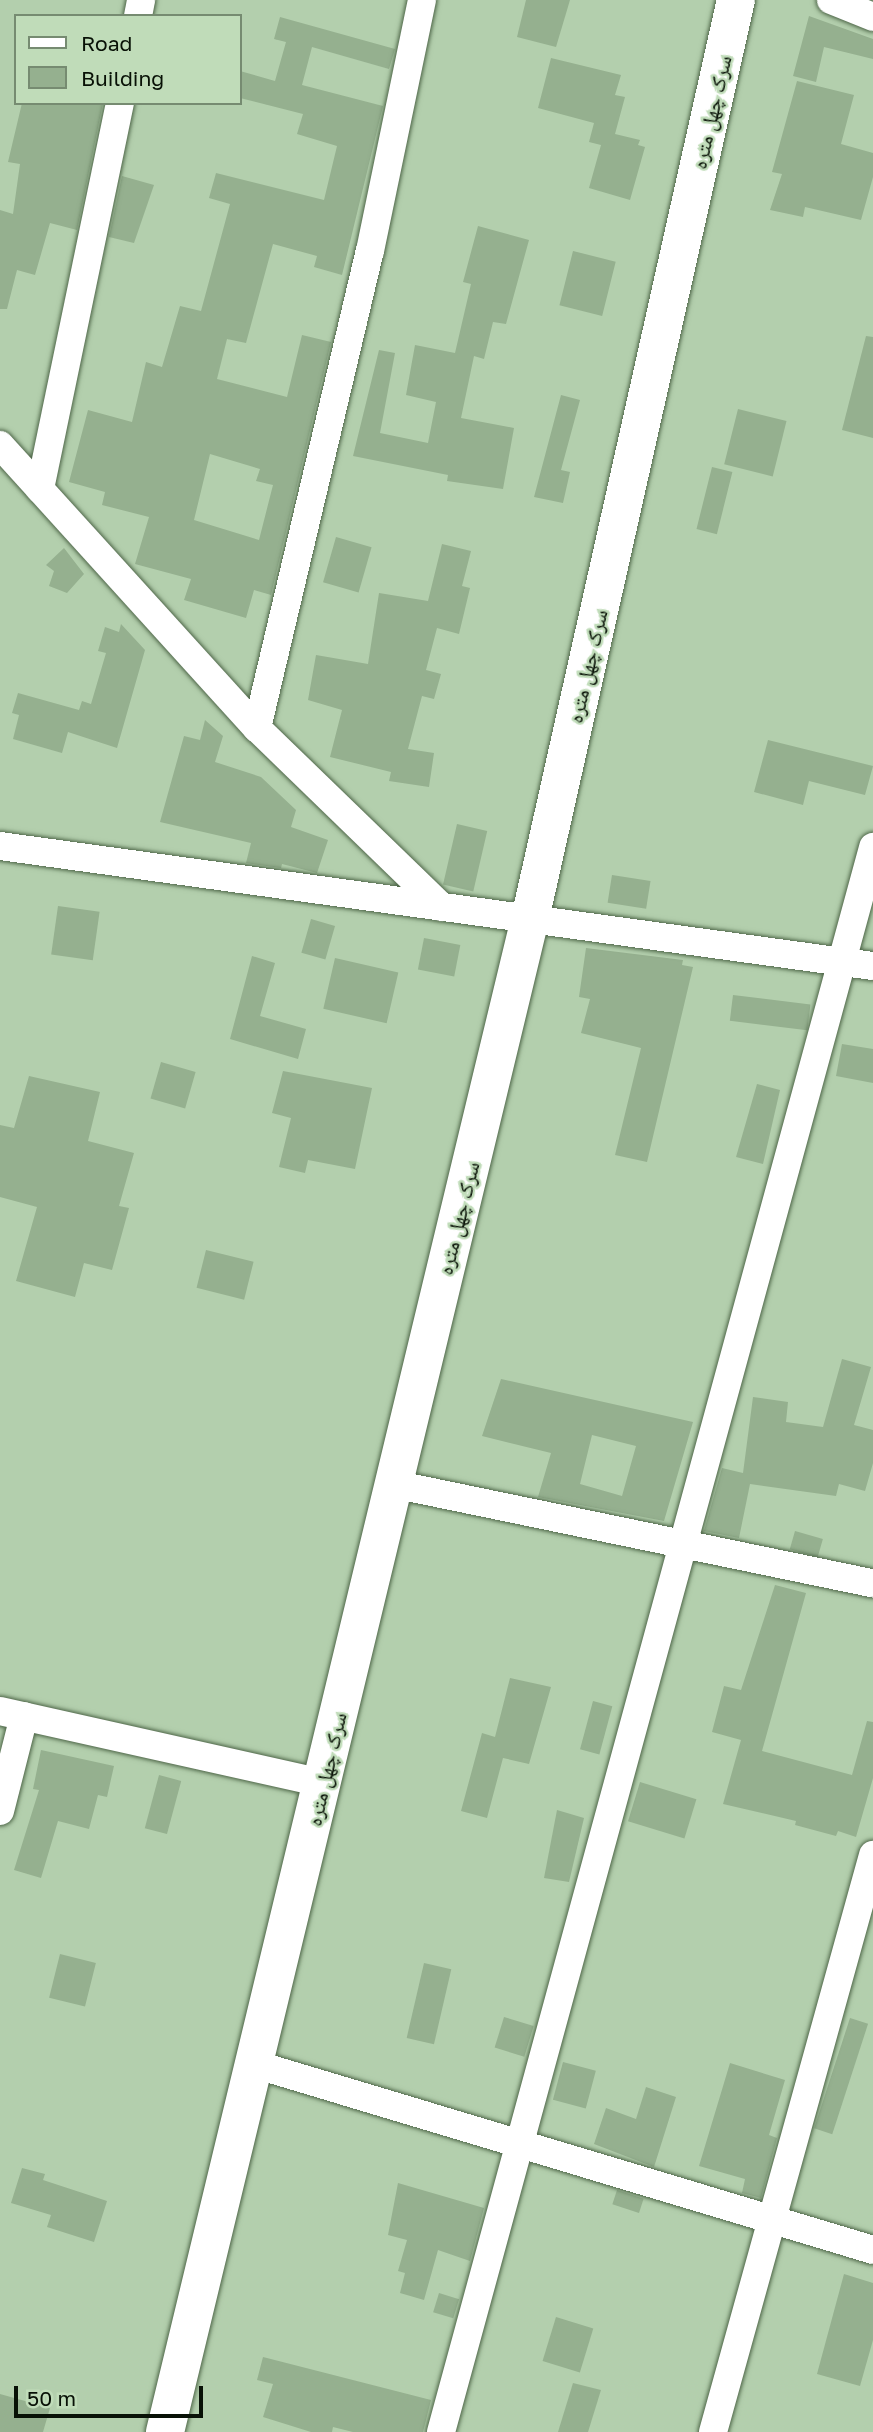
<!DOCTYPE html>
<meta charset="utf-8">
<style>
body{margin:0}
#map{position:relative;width:873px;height:2432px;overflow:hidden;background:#b3cfad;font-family:"Golos Text","Noto Naskh Arabic",sans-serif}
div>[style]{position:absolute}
.building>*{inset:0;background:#95b08f;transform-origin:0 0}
.roads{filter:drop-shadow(0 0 2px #4e6648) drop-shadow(0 0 2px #4e6648)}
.street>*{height:28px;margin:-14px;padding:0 14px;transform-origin:14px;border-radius:14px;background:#fff}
.secondary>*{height:38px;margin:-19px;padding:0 19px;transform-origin:19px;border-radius:19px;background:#fff}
span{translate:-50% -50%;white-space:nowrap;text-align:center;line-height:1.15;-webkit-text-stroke:5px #c0dcb9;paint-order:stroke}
.street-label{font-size:21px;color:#081106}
.legend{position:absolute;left:14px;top:14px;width:228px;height:91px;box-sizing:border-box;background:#c0dcb9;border:2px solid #768b71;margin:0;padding:9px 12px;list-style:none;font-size:21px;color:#081106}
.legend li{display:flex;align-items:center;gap:14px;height:35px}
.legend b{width:35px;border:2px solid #768b71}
.scale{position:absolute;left:14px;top:2386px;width:189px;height:32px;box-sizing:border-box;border:4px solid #081106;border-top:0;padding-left:9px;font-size:21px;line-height:24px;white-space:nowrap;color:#081106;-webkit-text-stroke:5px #c0dcb9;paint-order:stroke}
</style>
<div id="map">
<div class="building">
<i style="clip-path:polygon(526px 0,570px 0,556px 47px,517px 37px)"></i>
<i style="clip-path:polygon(809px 16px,873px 39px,873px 59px,824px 47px,816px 82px,793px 76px)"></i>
<i style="clip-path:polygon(evenodd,280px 17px,395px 49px,389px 69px,312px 47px,302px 85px,383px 106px,342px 275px,314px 267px,317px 256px,273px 244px,246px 343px,227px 339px,217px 379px,287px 397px,302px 335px,331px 342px,271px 595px,254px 590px,246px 618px,184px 600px,191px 579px,135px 564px,149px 517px,102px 505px,105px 492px,69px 482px,88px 410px,132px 422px,146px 362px,162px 367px,180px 306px,201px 311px,230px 204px,209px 198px,216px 173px,324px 200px,337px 146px,297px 134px,303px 114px,240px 98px,240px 71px,275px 81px,286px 42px,274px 39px,280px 17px,210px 454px,260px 469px,256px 481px,273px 485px,259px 540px,194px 520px,210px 454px)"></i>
<i style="clip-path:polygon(551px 58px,621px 75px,615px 95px,625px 97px,615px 134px,640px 140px,638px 145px,645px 147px,630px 200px,589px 188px,601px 145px,589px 142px,594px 123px,538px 108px)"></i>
<i style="clip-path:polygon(797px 81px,854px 95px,841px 144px,873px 153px,873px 177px,861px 220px,805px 207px,803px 217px,770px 210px,782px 174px,772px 172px)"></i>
<i style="clip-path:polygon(22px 103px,103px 103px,77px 230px,50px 223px,35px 275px,17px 270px,7px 309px,0 309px,0 210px,13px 214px,20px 164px,8px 162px)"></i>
<i style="clip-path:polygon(122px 176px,154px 185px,134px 243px,109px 237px)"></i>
<i style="clip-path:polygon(478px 226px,529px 240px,506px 324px,493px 322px,484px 359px,474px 356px,461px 418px,514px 428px,503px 489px,447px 481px,448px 475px,353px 456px,379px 350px,395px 353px,380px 433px,428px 443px,436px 402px,406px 395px,415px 345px,455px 353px,471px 284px,463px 282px)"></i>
<i style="left:573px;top:251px;width:44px;height:56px;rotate:14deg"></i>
<i style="clip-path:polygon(866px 336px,873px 337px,873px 438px,842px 430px)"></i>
<i style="clip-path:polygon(561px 395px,580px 400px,561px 470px,570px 472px,563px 503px,534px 497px)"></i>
<i style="left:738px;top:409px;width:50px;height:57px;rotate:14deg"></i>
<i style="left:712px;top:467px;width:21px;height:64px;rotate:14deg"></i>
<i style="left:336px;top:537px;width:37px;height:47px;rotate:16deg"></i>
<i style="clip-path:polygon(442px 544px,471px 551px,462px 586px,470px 588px,459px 634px,437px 628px,426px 670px,441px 674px,434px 699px,422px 696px,408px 749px,434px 753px,429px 787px,389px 781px,391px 772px,330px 757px,342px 710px,308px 700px,316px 655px,368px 664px,379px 593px,428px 601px)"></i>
<i style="clip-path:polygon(64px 548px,84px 574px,67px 593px,49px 586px,54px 571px,46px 565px)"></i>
<i style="clip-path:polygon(121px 624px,145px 650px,117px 748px,68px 732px,62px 753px,13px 739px,19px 715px,12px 713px,18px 693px,79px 710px,82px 701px,91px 704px,106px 653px,98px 651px,105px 627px,119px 632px)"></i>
<i style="clip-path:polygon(205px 720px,223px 736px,215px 762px,261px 777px,296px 810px,291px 827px,328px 840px,317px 873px,282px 864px,281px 868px,246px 863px,251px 843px,160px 822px,184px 736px,200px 740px)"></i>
<i style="clip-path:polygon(768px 740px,873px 766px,865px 795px,809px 781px,803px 805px,754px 792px)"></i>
<i style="left:457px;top:824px;width:31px;height:62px;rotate:13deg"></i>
<i style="left:612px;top:875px;width:39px;height:28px;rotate:9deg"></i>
<i style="left:58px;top:906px;width:42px;height:49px;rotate:8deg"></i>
<i style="left:311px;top:919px;width:25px;height:35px;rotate:16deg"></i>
<i style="left:424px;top:938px;width:37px;height:32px;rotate:11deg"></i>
<i style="clip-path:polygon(586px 948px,683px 960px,682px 965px,693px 967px,647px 1162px,615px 1155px,641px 1048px,581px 1033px,590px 999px,579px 997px)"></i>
<i style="clip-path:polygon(252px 956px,275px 963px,260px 1016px,306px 1029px,298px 1059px,230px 1039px)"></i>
<i style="left:335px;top:958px;width:65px;height:52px;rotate:13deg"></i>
<i style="left:733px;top:995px;width:78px;height:26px;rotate:7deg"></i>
<i style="clip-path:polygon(842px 1044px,873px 1049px,873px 1083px,836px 1076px)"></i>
<i style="left:161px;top:1062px;width:36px;height:38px;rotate:16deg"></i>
<i style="clip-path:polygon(283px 1071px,372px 1088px,355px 1169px,308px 1160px,305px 1173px,279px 1167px,291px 1118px,272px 1113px)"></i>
<i style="clip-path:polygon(29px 1076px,100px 1092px,88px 1141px,134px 1153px,119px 1206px,129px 1208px,112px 1270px,84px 1263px,75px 1297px,16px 1281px,37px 1207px,0 1197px,0 1125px,14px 1128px)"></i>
<i style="clip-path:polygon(757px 1084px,780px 1090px,763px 1164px,736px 1157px)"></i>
<i style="left:206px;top:1250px;width:49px;height:39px;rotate:14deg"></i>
<i style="clip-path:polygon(842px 1359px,871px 1367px,854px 1425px,873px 1430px,873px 1463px,865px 1491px,839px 1484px,836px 1496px,750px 1484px,739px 1538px,704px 1531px,722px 1468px,743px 1473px,753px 1397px,788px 1402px,786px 1422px,823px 1427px)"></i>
<i style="clip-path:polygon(evenodd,501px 1379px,693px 1422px,664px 1521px,538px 1497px,551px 1453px,482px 1436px,501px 1379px,592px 1435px,636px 1446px,622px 1496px,580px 1484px,592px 1435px)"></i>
<i style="left:795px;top:1531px;width:29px;height:19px;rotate:16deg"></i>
<i style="clip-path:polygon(775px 1585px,806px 1593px,762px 1751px,852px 1775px,867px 1721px,873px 1722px,873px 1778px,856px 1837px,838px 1831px,836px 1836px,795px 1825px,796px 1821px,723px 1804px,741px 1740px,712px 1732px,724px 1686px,741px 1690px)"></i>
<i style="clip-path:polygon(510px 1678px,551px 1687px,529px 1764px,503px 1758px,487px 1818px,461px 1811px,482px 1733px,495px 1737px)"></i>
<i style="left:593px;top:1701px;width:20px;height:50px;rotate:15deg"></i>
<i style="clip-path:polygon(41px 1750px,114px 1766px,107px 1797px,98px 1795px,89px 1829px,58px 1821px,41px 1878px,14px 1870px,39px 1790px,33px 1789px)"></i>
<i style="left:159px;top:1775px;width:23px;height:55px;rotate:15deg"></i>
<i style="left:640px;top:1782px;width:59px;height:41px;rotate:17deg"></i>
<i style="clip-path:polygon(557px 1810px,584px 1818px,569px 1882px,544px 1878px)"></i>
<i style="left:60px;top:1954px;width:37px;height:45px;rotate:14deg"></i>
<i style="left:424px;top:1963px;width:28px;height:77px;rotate:13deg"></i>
<i style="left:504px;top:2017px;width:31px;height:32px;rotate:17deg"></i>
<i style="left:850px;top:2018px;width:19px;height:116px;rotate:18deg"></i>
<i style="left:563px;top:2062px;width:34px;height:39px;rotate:15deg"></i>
<i style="clip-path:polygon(730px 2063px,785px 2080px,769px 2135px,777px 2138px,761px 2198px,742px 2193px,745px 2179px,699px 2166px)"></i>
<i style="clip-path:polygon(646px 2087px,676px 2097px,654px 2167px,594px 2144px,606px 2108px,636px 2119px)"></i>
<i style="clip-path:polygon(22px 2168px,45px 2174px,43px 2180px,107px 2201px,94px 2242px,47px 2227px,51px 2215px,11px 2203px)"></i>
<i style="clip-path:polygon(398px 2183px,484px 2208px,470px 2261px,438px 2250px,424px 2300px,400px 2293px,405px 2273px,398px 2271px,407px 2240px,388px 2235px)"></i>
<i style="left:617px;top:2190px;width:28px;height:15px;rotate:18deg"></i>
<i style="clip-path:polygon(844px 2274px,873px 2283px,873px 2340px,860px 2386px,817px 2374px)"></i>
<i style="left:439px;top:2293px;width:21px;height:20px;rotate:17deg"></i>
<i style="left:556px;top:2317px;width:39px;height:46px;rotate:17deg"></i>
<i style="clip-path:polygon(263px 2357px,431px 2400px,423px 2432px,353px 2432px,333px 2427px,332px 2432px,311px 2432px,263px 2417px,273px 2384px,257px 2380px)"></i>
<i style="clip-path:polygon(573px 2383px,601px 2390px,588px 2432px,558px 2432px)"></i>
<i style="clip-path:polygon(0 2394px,50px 2408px,43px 2432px,0 2432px)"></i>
</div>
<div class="roads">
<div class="street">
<i style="left:831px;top:0;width:45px;rotate:22deg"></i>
<i style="left:138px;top:16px;width:16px;rotate:-79deg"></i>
<i style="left:0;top:445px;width:382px;rotate:47.8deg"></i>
<i style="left:257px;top:728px;width:257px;rotate:44.1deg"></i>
<i style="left:40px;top:489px;width:394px;rotate:-78.3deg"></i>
<i style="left:257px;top:728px;width:490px;rotate:-76.7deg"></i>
<i style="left:370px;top:251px;width:256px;rotate:-78.3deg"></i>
<i style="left:0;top:846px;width:881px;rotate:7.83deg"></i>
<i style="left:393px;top:1484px;width:490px;rotate:11.7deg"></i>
<i style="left:0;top:1711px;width:331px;rotate:12.6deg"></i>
<i style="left:0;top:1811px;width:98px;rotate:-75.8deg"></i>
<i style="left:254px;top:2064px;width:646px;rotate:16.72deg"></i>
<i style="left:441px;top:2432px;width:1643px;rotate:-74.75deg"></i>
<i style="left:713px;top:2432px;width:599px;rotate:-74.5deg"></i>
</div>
<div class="secondary">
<i style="left:165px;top:2432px;width:1556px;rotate:-76.44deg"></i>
<i style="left:530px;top:919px;width:942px;rotate:-77.37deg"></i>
</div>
</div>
<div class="street-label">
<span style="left:711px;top:112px;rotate:-77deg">سرک چهل متره</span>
<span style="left:587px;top:666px;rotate:-77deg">سرک چهل متره</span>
<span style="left:458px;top:1218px;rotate:-76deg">سرک چهل متره</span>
<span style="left:326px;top:1769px;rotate:-77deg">سرک چهل متره</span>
</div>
<ul class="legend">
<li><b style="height:9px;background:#fff"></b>Road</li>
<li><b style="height:19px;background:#95b08f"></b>Building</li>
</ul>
<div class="scale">50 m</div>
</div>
